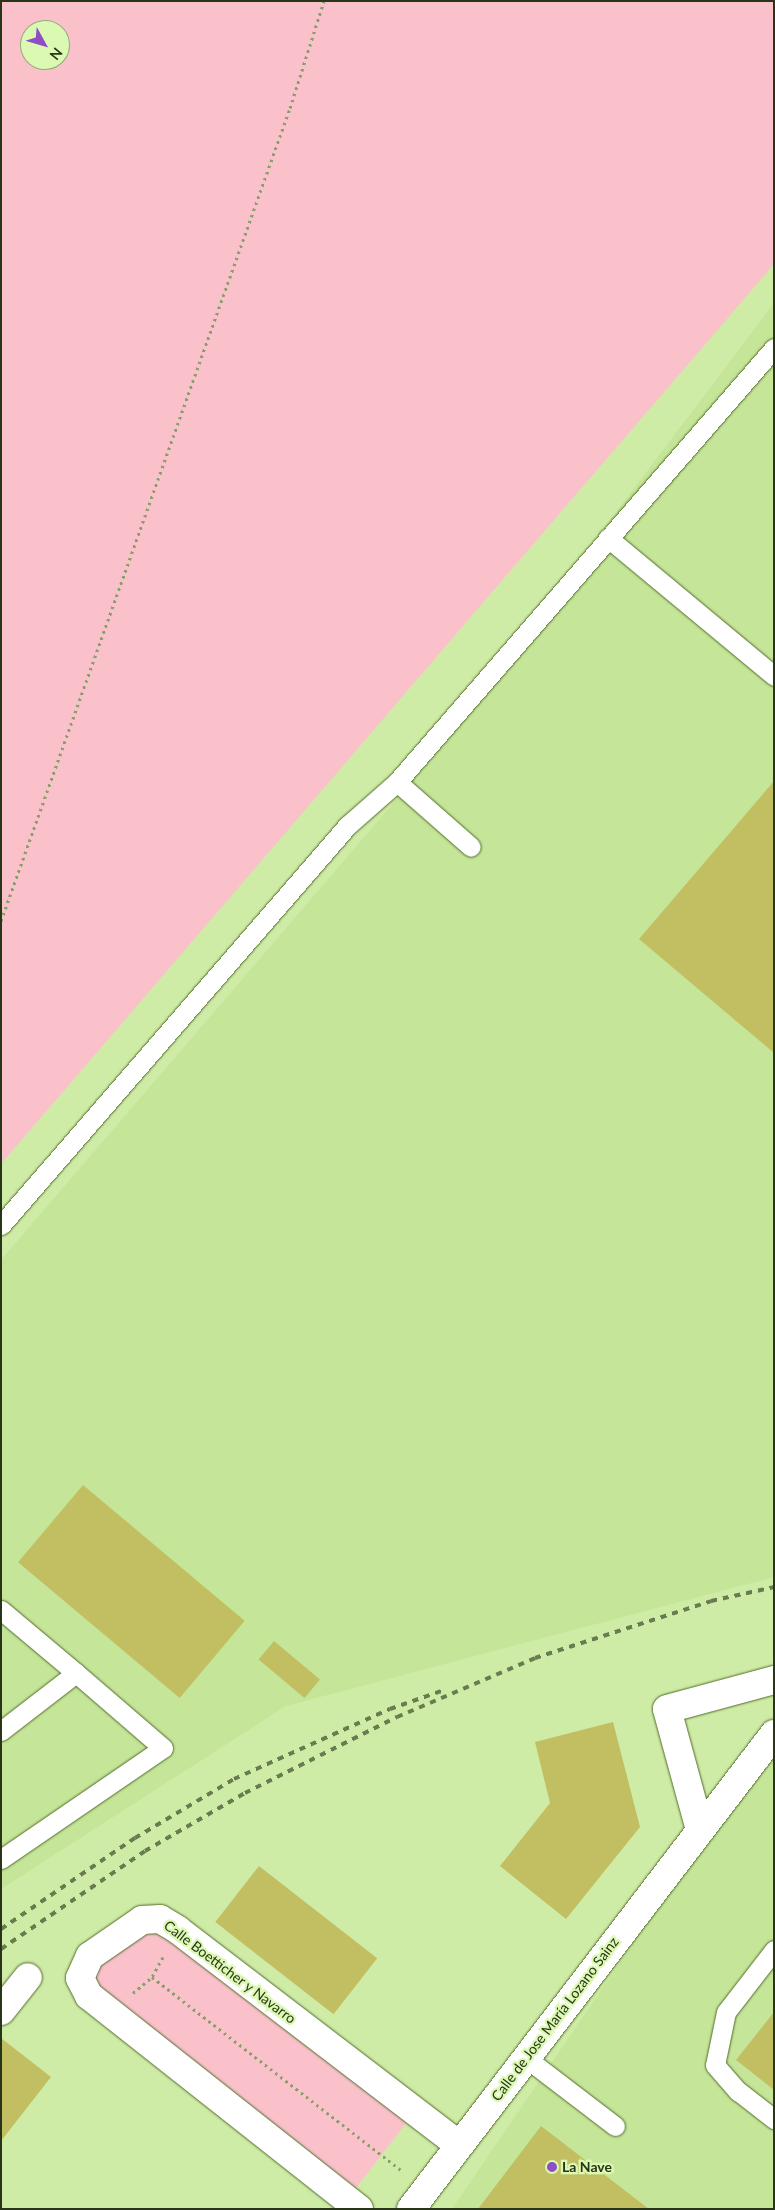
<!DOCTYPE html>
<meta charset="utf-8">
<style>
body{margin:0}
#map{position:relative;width:775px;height:2210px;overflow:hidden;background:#ceeca6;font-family:Lato,sans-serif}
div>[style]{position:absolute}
.built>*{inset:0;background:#c5e698}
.green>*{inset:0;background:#fac1cb}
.building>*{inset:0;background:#c2bf62;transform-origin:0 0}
.path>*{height:3px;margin-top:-1.5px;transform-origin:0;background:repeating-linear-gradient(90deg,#889f6a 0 2.5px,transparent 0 6.5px)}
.roads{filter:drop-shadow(0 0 1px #526c2a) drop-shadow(0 0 1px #526c2a)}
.lane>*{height:19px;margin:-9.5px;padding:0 9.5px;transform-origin:9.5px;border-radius:9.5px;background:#fff}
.street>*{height:28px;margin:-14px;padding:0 14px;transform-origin:14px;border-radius:14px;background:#fff}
.rail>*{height:4px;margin-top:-2px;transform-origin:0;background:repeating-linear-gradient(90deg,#697b4f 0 6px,transparent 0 12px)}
.dots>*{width:14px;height:14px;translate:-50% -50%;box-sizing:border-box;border:2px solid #dbf9b3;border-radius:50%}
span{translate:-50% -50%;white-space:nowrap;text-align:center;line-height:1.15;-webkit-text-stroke:4.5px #dbf9b3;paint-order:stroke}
.street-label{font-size:14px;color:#293519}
.poi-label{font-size:14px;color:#293519;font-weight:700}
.left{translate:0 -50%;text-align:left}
.frame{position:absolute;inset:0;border:2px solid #293519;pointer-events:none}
.north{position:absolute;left:20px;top:20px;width:50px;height:50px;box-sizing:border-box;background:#dbf9b3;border:1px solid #94ab75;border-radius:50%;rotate:129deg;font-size:14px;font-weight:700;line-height:20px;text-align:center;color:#293519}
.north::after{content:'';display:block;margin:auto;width:18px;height:22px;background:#8f4ec3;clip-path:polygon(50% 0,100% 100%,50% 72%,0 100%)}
</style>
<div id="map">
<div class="built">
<i style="clip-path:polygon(774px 303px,774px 1577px,286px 1706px,1px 1889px,1px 1260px,419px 773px)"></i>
<i style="clip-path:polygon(774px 1755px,774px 2209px,452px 2209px,670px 1889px)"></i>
</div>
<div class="green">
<i style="clip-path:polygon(evenodd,1px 1px,774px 1px,774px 264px,1px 1164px,1px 1px,30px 30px,60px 30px,60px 60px,30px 60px,30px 30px)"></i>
<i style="clip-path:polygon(151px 1927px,411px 2117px,352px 2193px,92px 1981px,98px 1960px)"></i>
</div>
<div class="building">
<i style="clip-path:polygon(774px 781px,774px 1053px,639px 939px)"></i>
<i style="left:83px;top:1485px;width:211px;height:101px;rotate:40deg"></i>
<i style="left:274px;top:1641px;width:60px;height:24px;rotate:40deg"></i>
<i style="clip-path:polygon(613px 1722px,640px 1827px,566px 1919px,500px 1866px,550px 1803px,535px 1742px)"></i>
<i style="left:259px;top:1866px;width:150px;height:71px;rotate:38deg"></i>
<i style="clip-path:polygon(774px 2012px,774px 2090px,736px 2060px)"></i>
<i style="clip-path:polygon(1px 2038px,51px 2077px,1px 2141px)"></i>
<i style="clip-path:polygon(541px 2126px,649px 2209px,478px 2209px)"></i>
</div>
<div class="path">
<i style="left:1px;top:921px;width:863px;rotate:-70.43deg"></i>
<i style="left:290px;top:108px;width:112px;rotate:-72.4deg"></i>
<i style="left:163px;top:1957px;width:23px;rotate:119deg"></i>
<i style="left:152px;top:1977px;width:318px;rotate:37.8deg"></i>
<i style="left:133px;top:1993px;width:25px;rotate:-40deg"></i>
</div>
<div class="roads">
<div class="lane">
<i style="left:608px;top:538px;width:216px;rotate:39.7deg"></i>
<i style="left:397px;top:782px;width:98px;rotate:41.3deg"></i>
<i style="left:1px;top:1225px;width:530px;rotate:-49.06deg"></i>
<i style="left:348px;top:825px;width:65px;rotate:-41.3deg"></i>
<i style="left:397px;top:782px;width:575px;rotate:-49.02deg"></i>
<i style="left:1px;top:1610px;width:98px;rotate:40deg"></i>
<i style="left:76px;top:1673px;width:95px;rotate:142.3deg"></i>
<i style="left:1px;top:1859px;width:196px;rotate:-34.4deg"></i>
<i style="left:163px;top:1748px;width:115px;rotate:-139.2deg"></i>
<i style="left:774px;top:1950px;width:78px;rotate:127.7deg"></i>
<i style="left:726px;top:2012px;width:54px;rotate:101.7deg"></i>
<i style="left:715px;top:2065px;width:35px;rotate:49deg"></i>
<i style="left:738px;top:2091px;width:46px;rotate:37.9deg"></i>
<i style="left:526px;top:2058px;width:112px;rotate:37.4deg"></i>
</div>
<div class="street">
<i style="left:700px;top:1830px;width:125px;rotate:-105.3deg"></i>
<i style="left:667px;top:1709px;width:111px;rotate:-15.2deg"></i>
<i style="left:1px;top:2011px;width:43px;rotate:-51.5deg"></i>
<i style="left:359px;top:2209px;width:344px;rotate:-141.7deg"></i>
<i style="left:89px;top:1996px;width:20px;rotate:-117deg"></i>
<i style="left:80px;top:1978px;width:24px;rotate:-66deg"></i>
<i style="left:90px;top:1956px;width:63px;rotate:-34.7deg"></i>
<i style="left:142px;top:1920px;width:18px;rotate:-3deg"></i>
<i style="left:160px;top:1919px;width:21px;rotate:31deg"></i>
<i style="left:178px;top:1930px;width:354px;rotate:37.4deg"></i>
<i style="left:411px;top:2209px;width:598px;rotate:-52.61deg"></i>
</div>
</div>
<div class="rail">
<i style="left:1px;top:1929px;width:162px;rotate:-34.2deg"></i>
<i style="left:135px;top:1838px;width:115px;rotate:-30.8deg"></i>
<i style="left:234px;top:1779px;width:171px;rotate:-24.2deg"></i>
<i style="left:390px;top:1709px;width:57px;rotate:-19.4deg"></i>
<i style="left:1px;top:1949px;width:174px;rotate:-34.2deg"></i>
<i style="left:145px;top:1851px;width:116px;rotate:-30.1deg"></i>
<i style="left:245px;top:1793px;width:170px;rotate:-26.6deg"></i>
<i style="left:397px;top:1717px;width:150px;rotate:-23.1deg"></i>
<i style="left:535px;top:1658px;width:185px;rotate:-17.9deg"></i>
<i style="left:711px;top:1601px;width:65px;rotate:-12.5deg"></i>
</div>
<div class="dots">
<i style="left:552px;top:2167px;background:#8f4ec3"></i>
</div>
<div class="street-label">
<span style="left:230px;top:1972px;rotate:37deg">Calle Boetticher y Navarro</span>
<span style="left:555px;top:2019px;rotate:-53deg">Calle de Jose María Lozano Sainz</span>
</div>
<div class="poi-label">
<span class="left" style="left:562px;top:2167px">La Nave</span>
</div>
<div class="frame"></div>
<div class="north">N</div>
</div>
